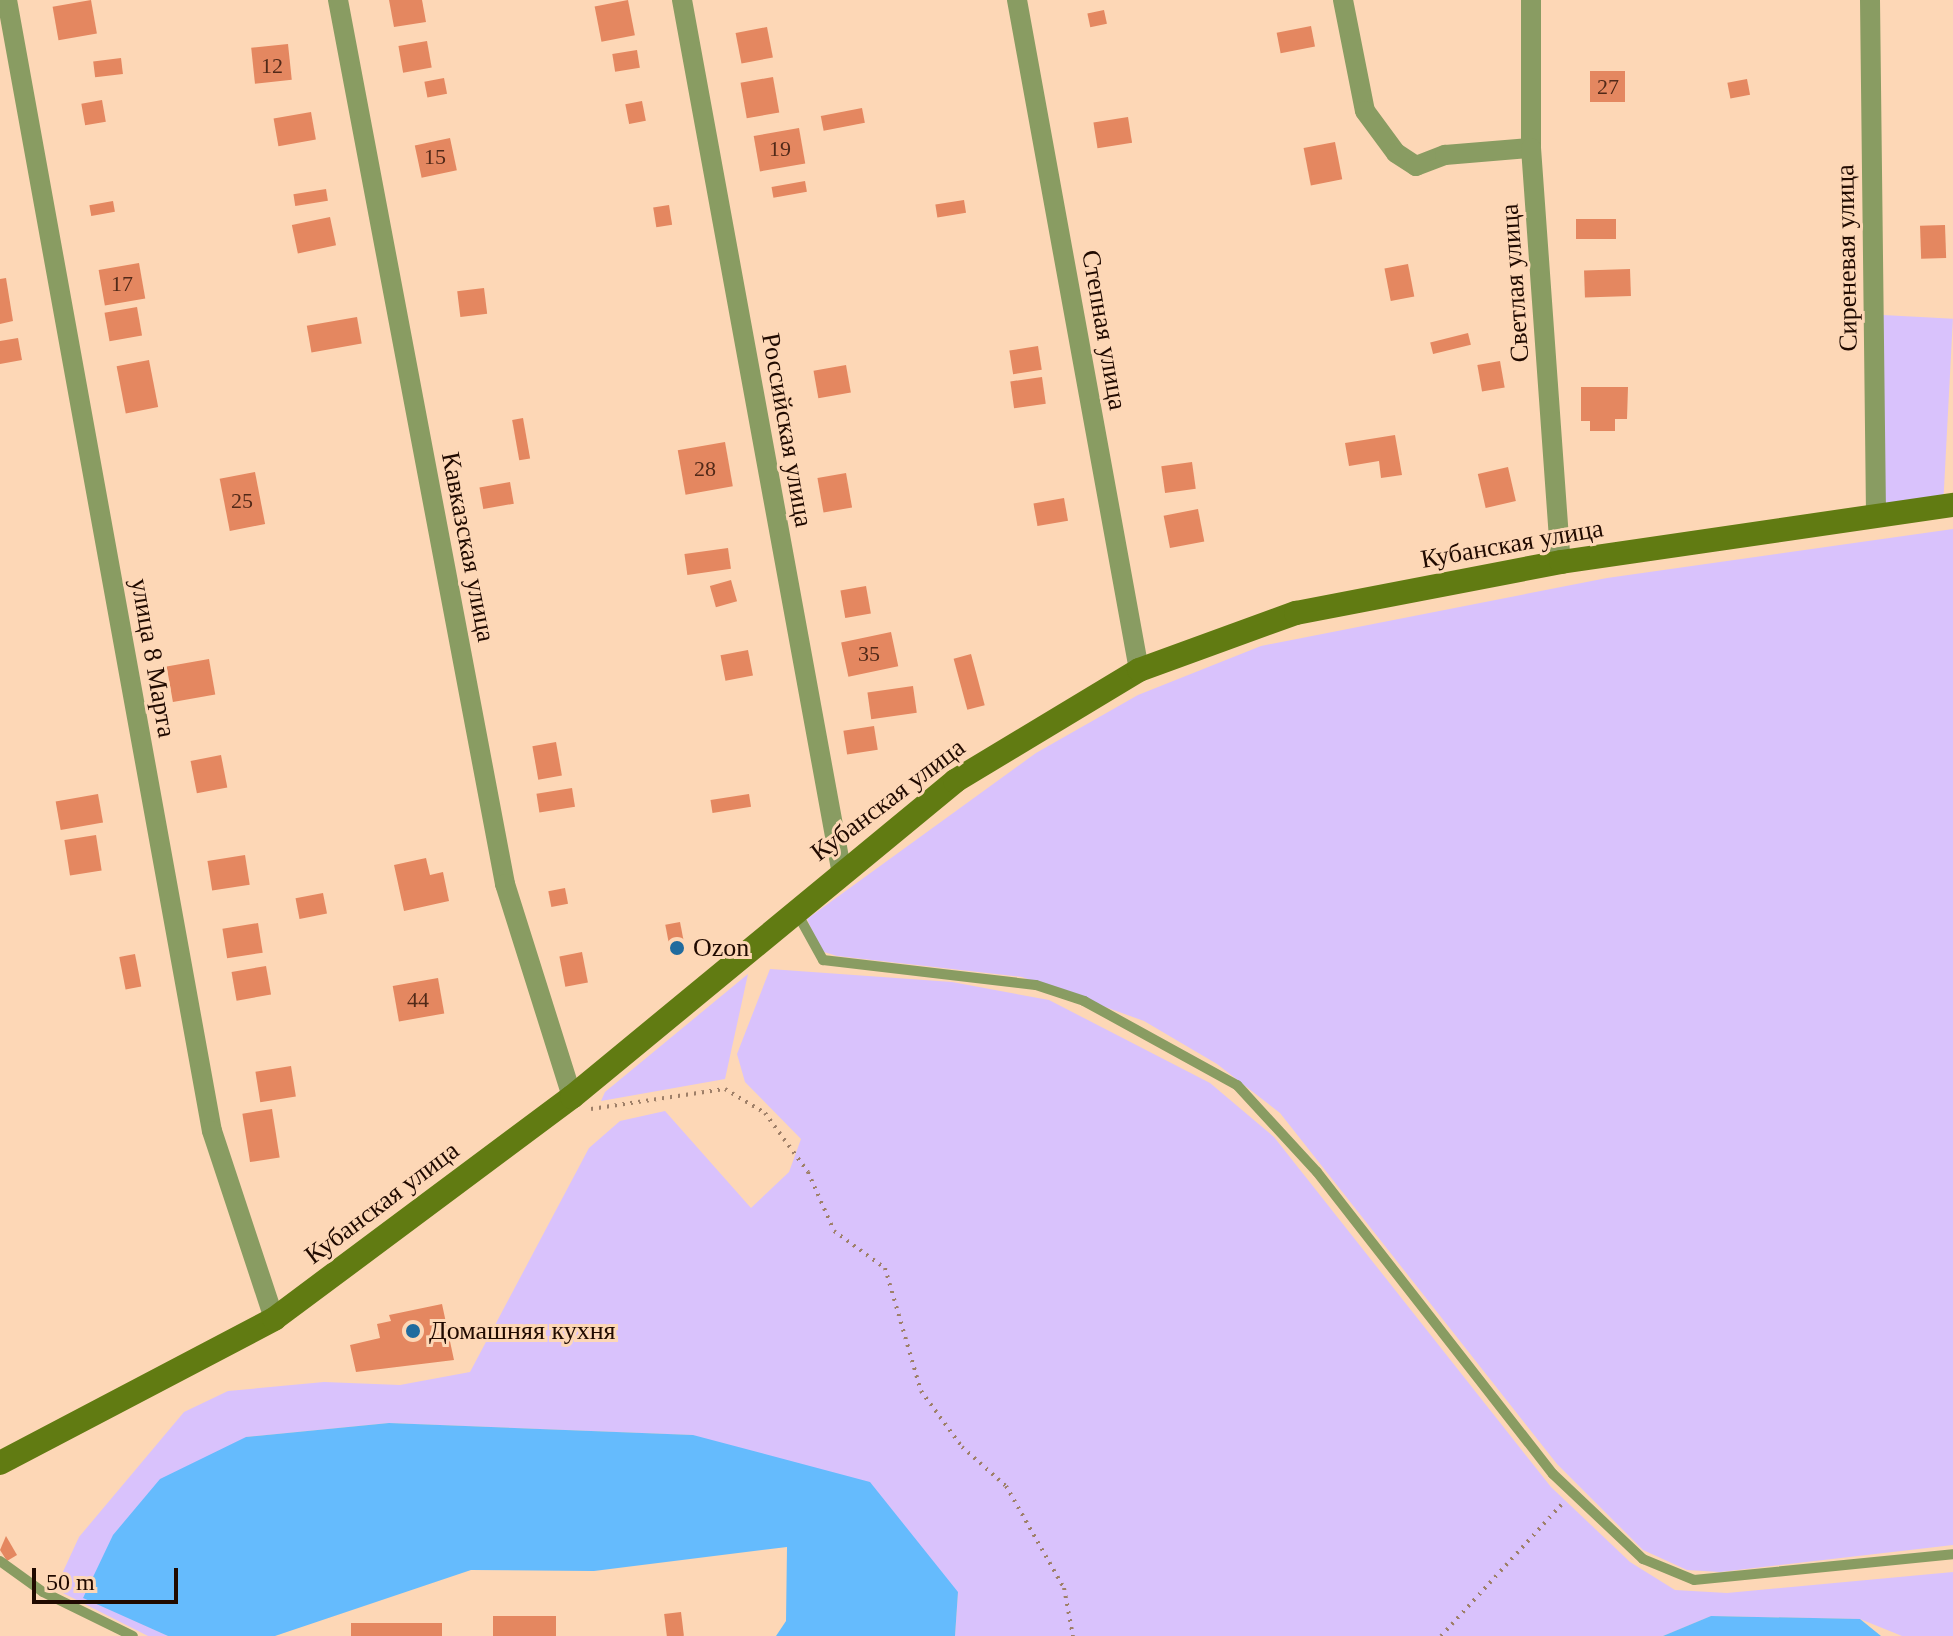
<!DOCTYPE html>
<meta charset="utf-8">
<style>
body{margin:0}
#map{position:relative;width:1953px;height:1636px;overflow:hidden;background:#fdd7b6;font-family:"Times New Roman",serif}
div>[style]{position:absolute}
.green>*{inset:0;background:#d9c2fc;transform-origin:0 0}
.water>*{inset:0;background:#65bbfd}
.building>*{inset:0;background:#e48760;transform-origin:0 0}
.path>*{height:4px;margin-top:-2px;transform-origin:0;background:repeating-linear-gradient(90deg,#9e7f68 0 2px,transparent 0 8px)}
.lane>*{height:10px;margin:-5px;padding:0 5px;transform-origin:5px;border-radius:5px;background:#899c62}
.street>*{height:20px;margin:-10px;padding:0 10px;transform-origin:10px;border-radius:10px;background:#899c62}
.secondary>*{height:24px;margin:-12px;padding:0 12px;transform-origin:12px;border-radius:12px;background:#617b12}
.dots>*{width:22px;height:22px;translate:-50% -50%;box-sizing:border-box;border:4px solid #fdd7b6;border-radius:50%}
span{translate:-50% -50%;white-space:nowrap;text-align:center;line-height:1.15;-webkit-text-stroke:6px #fdd7b6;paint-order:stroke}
.number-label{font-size:22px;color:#512918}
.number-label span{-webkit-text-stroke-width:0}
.street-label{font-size:26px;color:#200a00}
.poi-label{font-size:26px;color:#200a00}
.left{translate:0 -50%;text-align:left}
.scale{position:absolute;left:32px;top:1568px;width:146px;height:36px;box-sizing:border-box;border:4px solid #200a00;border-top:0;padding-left:10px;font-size:24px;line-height:28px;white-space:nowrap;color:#200a00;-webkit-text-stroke:6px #fdd7b6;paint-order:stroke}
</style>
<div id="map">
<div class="green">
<i style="left:1883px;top:315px;width:70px;height:190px;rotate:3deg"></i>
<i style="clip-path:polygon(1953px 529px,1953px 1545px,1720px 1572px,1687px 1570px,1643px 1550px,1557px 1464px,1280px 1113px,1217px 1064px,1144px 1021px,1022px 977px,837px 956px,821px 951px,807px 919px,1036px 753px,1138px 695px,1261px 646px,1607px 578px)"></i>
<i style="clip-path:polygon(770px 969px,952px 982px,1049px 1000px,1210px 1083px,1274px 1137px,1551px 1487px,1630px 1562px,1675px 1590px,1727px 1593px,1953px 1572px,1953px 1636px,1902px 1636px,1860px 1619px,1711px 1616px,1663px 1636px,955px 1636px,958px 1592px,693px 1435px,389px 1423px,246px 1437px,83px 1597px,168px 1636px,148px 1636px,55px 1589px,79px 1537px,184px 1412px,228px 1391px,324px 1382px,400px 1385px,470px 1372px,589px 1148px,620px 1121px,665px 1111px,751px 1208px,789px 1172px,801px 1139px,745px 1082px,737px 1054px)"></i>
<i style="clip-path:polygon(748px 974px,725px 1079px,601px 1101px,605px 1092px)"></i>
</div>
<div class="water">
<i style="clip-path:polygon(389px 1423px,693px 1435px,870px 1482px,958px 1592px,955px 1636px,776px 1636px,786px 1621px,787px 1547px,594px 1571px,471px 1570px,275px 1636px,168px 1636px,83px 1598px,113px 1535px,160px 1479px,246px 1437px)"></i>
<i style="clip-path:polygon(1711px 1616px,1860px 1619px,1881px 1636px,1663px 1636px)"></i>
</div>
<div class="building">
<i style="left:91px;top:0;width:34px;height:39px;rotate:80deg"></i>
<i style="clip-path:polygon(389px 0,422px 0,426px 22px,394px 27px)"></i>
<i style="left:628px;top:0;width:36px;height:34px;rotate:79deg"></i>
<i style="left:1104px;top:10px;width:14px;height:17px;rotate:78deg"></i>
<i style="left:1311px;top:26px;width:21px;height:35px;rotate:79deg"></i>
<i style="left:767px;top:27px;width:31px;height:32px;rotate:79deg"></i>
<i style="left:427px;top:41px;width:27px;height:29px;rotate:80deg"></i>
<i style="left:288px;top:44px;width:36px;height:37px;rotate:84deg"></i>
<i style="left:637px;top:50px;width:18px;height:25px;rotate:81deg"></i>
<i style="left:121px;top:58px;width:16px;height:28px;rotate:83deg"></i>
<i style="left:1590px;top:71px;width:35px;height:31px"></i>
<i style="left:773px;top:77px;width:36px;height:33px;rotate:80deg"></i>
<i style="left:444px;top:78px;width:16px;height:20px;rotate:79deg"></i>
<i style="left:1747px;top:79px;width:16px;height:20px;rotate:79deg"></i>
<i style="left:102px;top:100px;width:22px;height:21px;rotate:80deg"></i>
<i style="left:642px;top:101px;width:20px;height:17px;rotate:79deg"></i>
<i style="left:862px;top:108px;width:15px;height:42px;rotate:79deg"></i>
<i style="left:311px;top:112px;width:28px;height:38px;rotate:80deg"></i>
<i style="left:1128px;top:117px;width:26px;height:35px;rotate:81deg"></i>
<i style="left:799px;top:128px;width:36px;height:46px;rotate:80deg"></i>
<i style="left:450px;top:138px;width:33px;height:36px;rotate:78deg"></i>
<i style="left:1335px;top:142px;width:38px;height:32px;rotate:79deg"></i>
<i style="left:805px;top:181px;width:11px;height:34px;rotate:80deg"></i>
<i style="left:326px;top:189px;width:12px;height:33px;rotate:81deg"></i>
<i style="left:964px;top:200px;width:13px;height:29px;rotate:81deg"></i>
<i style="left:113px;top:201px;width:11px;height:24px;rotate:80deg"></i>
<i style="left:669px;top:205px;width:20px;height:16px;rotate:81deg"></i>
<i style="left:330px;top:217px;width:29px;height:39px;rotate:78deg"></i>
<i style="left:1616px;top:219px;width:20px;height:40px;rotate:90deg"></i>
<i style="left:1945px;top:225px;width:33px;height:25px;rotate:88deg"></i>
<i style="left:139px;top:263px;width:36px;height:41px;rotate:80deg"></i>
<i style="left:1408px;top:264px;width:33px;height:24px;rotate:79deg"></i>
<i style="left:1630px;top:269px;width:27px;height:46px;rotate:88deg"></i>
<i style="clip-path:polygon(6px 278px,13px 321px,0 324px,0 279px)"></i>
<i style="left:484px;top:288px;width:26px;height:27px;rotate:83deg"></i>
<i style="left:137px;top:307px;width:29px;height:33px;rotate:80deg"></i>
<i style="left:357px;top:317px;width:27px;height:51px;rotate:80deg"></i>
<i style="left:1468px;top:333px;width:12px;height:39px;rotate:76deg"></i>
<i style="clip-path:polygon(18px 338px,22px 360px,0 364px,0 341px)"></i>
<i style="left:1038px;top:346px;width:24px;height:29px;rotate:81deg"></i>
<i style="left:149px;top:360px;width:48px;height:33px;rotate:79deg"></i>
<i style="left:1500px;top:361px;width:27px;height:23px;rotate:80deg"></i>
<i style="left:846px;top:365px;width:28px;height:33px;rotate:80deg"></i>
<i style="left:1042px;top:377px;width:27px;height:32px;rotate:82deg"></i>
<i style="clip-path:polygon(1581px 387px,1628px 387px,1627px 419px,1615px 419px,1615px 431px,1590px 431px,1590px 421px,1581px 421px)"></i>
<i style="left:523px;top:418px;width:41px;height:11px;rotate:80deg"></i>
<i style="clip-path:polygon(1395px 435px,1402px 475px,1381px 478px,1379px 461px,1349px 466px,1345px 443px)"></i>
<i style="left:725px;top:442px;width:45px;height:48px;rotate:80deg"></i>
<i style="left:1192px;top:462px;width:27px;height:31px;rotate:82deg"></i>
<i style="left:1508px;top:467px;width:35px;height:31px;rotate:77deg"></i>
<i style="left:255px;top:472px;width:53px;height:36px;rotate:79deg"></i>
<i style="left:846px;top:473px;width:35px;height:29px;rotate:80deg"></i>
<i style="left:510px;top:482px;width:22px;height:31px;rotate:80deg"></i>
<i style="left:1064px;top:498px;width:23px;height:31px;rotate:80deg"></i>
<i style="left:1198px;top:509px;width:33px;height:35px;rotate:79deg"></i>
<i style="left:728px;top:548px;width:21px;height:44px;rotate:82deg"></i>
<i style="left:731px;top:580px;width:22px;height:22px;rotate:74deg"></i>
<i style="left:866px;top:586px;width:28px;height:26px;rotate:80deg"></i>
<i style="left:891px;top:632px;width:35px;height:51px;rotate:78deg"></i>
<i style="left:748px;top:650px;width:26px;height:28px;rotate:79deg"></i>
<i style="left:971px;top:654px;width:53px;height:18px;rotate:75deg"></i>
<i style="left:209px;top:659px;width:36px;height:43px;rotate:80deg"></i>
<i style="left:913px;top:686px;width:27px;height:46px;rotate:82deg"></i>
<i style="left:874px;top:726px;width:24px;height:31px;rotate:81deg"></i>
<i style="left:556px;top:742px;width:34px;height:24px;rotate:80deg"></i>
<i style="left:221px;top:755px;width:33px;height:31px;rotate:79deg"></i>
<i style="left:572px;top:788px;width:19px;height:36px;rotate:81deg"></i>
<i style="left:98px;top:794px;width:29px;height:43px;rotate:80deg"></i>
<i style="left:749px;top:794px;width:13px;height:39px;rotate:81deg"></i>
<i style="left:96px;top:835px;width:36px;height:32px;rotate:81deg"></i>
<i style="left:245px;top:855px;width:30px;height:38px;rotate:81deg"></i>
<i style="clip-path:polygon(426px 858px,430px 875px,443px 872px,449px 901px,404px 911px,394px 865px)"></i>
<i style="left:565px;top:888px;width:16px;height:17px;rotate:79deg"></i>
<i style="left:323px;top:893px;width:21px;height:28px;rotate:79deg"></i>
<i style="left:680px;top:922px;width:32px;height:15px;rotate:79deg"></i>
<i style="left:258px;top:923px;width:30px;height:36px;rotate:81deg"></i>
<i style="left:582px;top:952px;width:31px;height:23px;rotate:79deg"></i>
<i style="left:135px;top:954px;width:33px;height:16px;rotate:79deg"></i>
<i style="left:266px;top:966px;width:29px;height:35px;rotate:80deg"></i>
<i style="left:438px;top:978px;width:36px;height:46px;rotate:80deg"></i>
<i style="left:291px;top:1066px;width:31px;height:36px;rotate:81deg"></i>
<i style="left:272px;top:1109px;width:49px;height:30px;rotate:81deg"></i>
<i style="clip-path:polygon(442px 1304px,454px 1360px,356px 1372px,350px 1345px,380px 1338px,377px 1324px,391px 1321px,389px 1315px)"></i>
<i style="clip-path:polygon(6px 1536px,17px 1555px,7px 1561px,0 1550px)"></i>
<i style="left:681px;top:1612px;width:24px;height:17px;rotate:83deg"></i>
<i style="left:556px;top:1616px;width:20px;height:63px;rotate:90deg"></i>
<i style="left:442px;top:1623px;width:13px;height:91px;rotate:90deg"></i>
</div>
<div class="path">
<i style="left:591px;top:1109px;width:135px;rotate:-8.5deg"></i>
<i style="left:725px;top:1089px;width:47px;rotate:31deg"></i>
<i style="left:765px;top:1113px;width:73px;rotate:53.9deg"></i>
<i style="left:808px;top:1172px;width:64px;rotate:66.2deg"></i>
<i style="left:834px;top:1231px;width:63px;rotate:36deg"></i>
<i style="left:885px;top:1268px;width:128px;rotate:73.7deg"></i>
<i style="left:921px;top:1391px;width:69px;rotate:53.8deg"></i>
<i style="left:962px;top:1447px;width:59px;rotate:41.6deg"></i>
<i style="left:1006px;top:1486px;width:117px;rotate:60.4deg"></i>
<i style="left:1064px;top:1588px;width:49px;rotate:79.4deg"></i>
<i style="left:1441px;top:1636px;width:182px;rotate:-47.5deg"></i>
</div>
<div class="lane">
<i style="left:797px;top:913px;width:54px;rotate:61deg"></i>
<i style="left:823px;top:960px;width:214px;rotate:6.7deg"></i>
<i style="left:1036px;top:985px;width:51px;rotate:18.4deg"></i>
<i style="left:1084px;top:1001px;width:175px;rotate:28.8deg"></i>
<i style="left:1237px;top:1085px;width:118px;rotate:47.4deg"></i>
<i style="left:1317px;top:1172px;width:383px;rotate:52deg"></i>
<i style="left:1553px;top:1474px;width:124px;rotate:43.4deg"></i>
<i style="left:1643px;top:1559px;width:55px;rotate:22.4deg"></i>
<i style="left:1694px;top:1580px;width:260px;rotate:-5.7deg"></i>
<i style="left:0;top:1561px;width:53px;rotate:35.8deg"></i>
<i style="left:43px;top:1592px;width:100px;rotate:26.1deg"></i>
</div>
<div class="street">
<i style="left:7px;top:0;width:1149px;rotate:79.73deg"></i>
<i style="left:212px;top:1131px;width:198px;rotate:71.7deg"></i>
<i style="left:338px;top:0;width:900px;rotate:79.3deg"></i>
<i style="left:505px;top:884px;width:223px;rotate:72.5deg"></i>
<i style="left:682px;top:0;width:883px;rotate:79.63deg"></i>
<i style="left:1017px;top:0;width:681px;rotate:79.68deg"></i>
<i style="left:1343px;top:0;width:113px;rotate:78.8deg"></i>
<i style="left:1365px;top:111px;width:52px;rotate:53.6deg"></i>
<i style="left:1396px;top:153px;width:24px;rotate:33deg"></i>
<i style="left:1416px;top:166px;width:31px;rotate:-21deg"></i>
<i style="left:1445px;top:155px;width:86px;rotate:-4.7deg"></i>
<i style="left:1531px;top:0;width:148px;rotate:90deg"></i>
<i style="left:1531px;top:148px;width:415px;rotate:85.9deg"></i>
<i style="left:1870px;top:0;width:515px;rotate:89.33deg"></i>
</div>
<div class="secondary">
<i style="left:0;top:1463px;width:310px;rotate:-27.7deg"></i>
<i style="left:274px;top:1319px;width:372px;rotate:-36.7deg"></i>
<i style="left:572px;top:1097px;width:497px;rotate:-39.5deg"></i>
<i style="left:955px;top:781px;width:215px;rotate:-31.1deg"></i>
<i style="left:1139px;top:670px;width:167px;rotate:-20deg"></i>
<i style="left:1296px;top:613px;width:270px;rotate:-10.9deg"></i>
<i style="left:1561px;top:562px;width:396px;rotate:-8.3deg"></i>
</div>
<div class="dots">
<i style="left:677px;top:948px;background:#206b9e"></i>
<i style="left:413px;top:1331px;background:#206b9e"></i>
</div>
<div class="number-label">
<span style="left:272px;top:66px">12</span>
<span style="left:1608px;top:87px">27</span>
<span style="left:780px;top:149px">19</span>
<span style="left:435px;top:157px">15</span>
<span style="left:122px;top:284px">17</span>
<span style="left:705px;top:469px">28</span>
<span style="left:242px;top:501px">25</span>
<span style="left:869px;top:654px">35</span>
<span style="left:418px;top:1000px">44</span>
</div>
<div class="street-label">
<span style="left:1847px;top:258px;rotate:-91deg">Сиреневая улица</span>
<span style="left:1515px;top:283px;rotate:-94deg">Светлая улица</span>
<span style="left:1104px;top:330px;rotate:80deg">Степная улица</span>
<span style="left:787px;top:430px;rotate:80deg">Российская улица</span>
<span style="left:1512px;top:544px;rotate:-10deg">Кубанская улица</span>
<span style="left:468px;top:547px;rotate:79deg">Кавказская улица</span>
<span style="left:153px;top:658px;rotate:80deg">улица 8 Марта</span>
<span style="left:888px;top:800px;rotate:-37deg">Кубанская улица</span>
<span style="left:382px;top:1203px;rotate:-37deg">Кубанская улица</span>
</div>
<div class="poi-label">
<span class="left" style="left:693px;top:948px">Ozon</span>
<span class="left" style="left:429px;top:1331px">Домашняя кухня</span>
</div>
<div class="scale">50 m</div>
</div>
